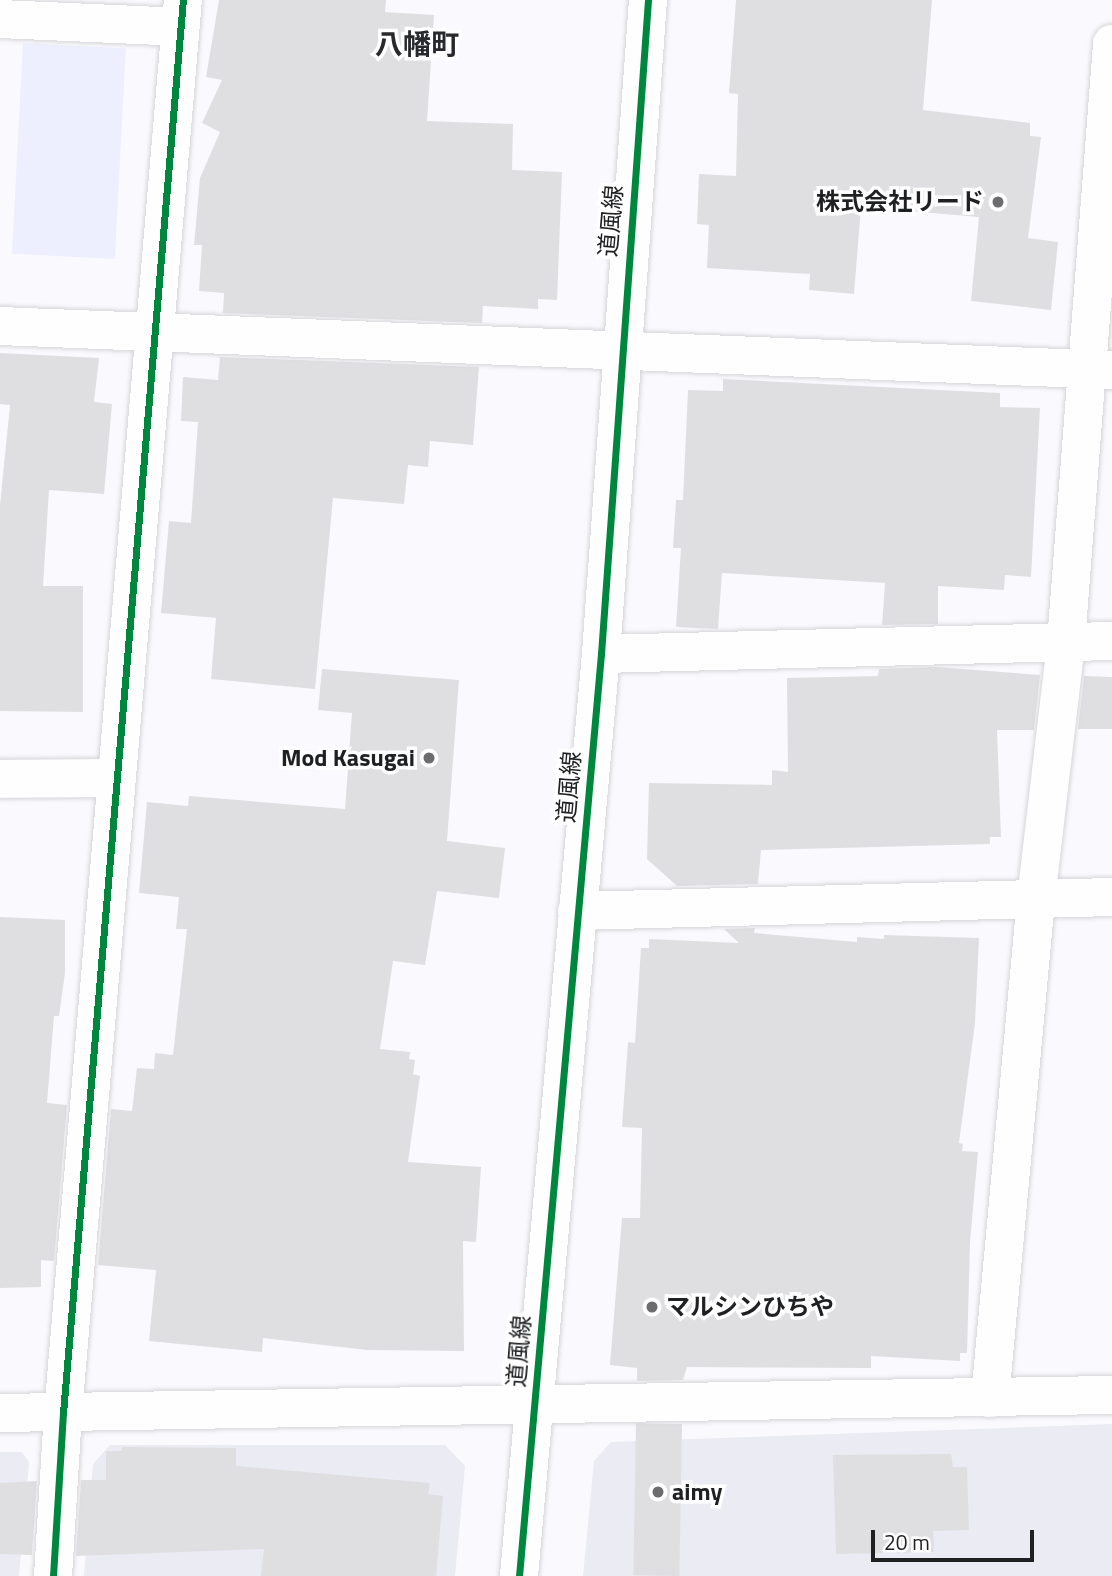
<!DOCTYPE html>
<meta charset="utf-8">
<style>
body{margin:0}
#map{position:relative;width:1112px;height:1576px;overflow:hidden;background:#fafafe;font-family:"Titillium Web","Noto Sans JP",sans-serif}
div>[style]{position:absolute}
.built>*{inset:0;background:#eaebf3}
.green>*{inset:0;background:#edeefe;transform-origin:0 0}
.building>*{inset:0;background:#dfdfe2;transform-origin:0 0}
.roads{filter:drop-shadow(0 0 2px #d5d5d8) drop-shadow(0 0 2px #d5d5d8)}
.street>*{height:38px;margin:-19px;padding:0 19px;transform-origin:19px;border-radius:19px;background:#fefeff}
.secondary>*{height:38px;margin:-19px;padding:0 19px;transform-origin:19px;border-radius:19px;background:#fefeff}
.cycleway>*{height:7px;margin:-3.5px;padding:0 3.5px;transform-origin:3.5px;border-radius:3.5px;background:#00873e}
.dots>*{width:19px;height:19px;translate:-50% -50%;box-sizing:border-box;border:4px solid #fff;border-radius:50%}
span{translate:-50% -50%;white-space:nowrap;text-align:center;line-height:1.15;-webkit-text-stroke:7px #fff;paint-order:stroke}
.poi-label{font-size:24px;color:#1f2022;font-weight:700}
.right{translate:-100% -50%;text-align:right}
.left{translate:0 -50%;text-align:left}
.street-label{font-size:24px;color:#1f2022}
.quarter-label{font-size:28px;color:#28292d;font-weight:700}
.scale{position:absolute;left:871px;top:1530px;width:163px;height:32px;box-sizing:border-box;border:4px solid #1f2022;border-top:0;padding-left:9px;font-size:21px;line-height:24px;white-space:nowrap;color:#1f2022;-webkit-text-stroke:5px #fff;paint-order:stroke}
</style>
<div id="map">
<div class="built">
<i style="clip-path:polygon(1112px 1424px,1112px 1576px,583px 1576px,594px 1461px,611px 1442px)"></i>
<i style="clip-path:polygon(110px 1445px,445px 1445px,465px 1466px,455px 1576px,84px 1576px,93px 1464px)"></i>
<i style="clip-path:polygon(0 1452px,22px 1452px,29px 1462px,19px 1576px,0 1576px)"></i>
</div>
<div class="green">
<i style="left:23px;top:43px;width:103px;height:211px;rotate:3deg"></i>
</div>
<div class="building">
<i style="clip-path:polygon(219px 0,386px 0,385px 12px,434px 15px,427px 121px,513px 124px,512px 170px,562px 172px,557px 300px,538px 299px,538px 309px,483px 306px,482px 323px,223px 313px,224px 293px,199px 291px,202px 245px,194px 245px,200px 178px,220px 132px,202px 123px,222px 80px,206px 77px)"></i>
<i style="clip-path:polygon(736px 0,932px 0,923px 110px,1030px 123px,1030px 136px,1041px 137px,1028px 238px,1058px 242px,1051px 310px,971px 301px,979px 217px,861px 207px,854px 294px,809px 290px,810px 274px,707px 268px,709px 225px,697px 224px,699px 174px,736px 176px,738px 94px,729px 93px)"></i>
<i style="clip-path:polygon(0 353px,99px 358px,94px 402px,112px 404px,104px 494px,49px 490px,43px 586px,83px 586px,83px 712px,0 711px,0 505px,10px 405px,0 404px)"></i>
<i style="clip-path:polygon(220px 357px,479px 367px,473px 445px,430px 441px,428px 467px,408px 465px,404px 504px,333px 498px,315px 689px,211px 679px,216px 618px,161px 613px,169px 521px,191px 523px,198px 422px,181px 421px,183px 377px,218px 380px)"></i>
<i style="clip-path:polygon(723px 379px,1000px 393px,1000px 407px,1040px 408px,1031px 577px,1005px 575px,1004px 590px,938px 586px,938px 624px,882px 625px,885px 583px,722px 573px,718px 629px,676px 627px,681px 548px,673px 548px,676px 500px,683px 500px,688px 390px,723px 391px)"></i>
<i style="clip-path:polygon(937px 667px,1040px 675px,1034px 730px,997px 730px,1001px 837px,990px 837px,990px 844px,761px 850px,758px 884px,677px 886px,647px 859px,649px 783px,772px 785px,772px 770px,788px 772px,787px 678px,878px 676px,879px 669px)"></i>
<i style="clip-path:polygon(322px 669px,459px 680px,447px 841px,505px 848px,499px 898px,437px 891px,425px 965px,393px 961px,380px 1049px,410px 1052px,409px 1059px,415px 1060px,413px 1074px,420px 1076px,408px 1162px,481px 1167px,476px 1242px,463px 1241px,464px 1351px,367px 1350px,263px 1338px,262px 1352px,149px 1341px,156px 1270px,98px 1265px,111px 1109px,132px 1111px,137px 1068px,154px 1069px,155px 1053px,173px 1055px,187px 929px,176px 929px,179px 897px,139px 893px,147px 802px,188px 806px,189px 796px,345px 809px,352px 713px,318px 710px)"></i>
<i style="clip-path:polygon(1084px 676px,1112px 677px,1112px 729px,1078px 729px)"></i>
<i style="clip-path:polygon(0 917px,65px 920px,65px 973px,59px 1016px,54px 1016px,47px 1103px,67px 1105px,54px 1261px,41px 1260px,41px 1287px,0 1288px)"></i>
<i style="clip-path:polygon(755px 928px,754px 933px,857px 942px,857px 937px,884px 939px,884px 935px,979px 938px,975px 1023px,959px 1143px,963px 1144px,962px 1151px,978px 1152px,970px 1242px,967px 1353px,960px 1353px,960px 1361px,871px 1356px,871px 1368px,687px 1367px,683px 1380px,637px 1381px,637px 1368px,610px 1365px,622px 1218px,640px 1218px,642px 1128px,622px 1127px,628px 1042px,635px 1043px,641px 948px,649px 948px,649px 939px,739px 943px,724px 929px)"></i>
<i style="left:682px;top:1424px;width:152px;height:46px;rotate:91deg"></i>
<i style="clip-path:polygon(122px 1447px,236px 1448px,236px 1466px,430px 1483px,428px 1494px,443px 1496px,436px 1576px,261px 1576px,264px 1549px,76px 1556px,81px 1480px,106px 1480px,106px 1451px,122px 1451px)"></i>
<i style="clip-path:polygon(951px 1454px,953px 1467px,967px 1467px,969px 1530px,933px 1531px,934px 1552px,836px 1554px,833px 1455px)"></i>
<i style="clip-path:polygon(37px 1481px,32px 1555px,0 1554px,0 1483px)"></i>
</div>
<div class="roads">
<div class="street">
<i style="left:0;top:19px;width:180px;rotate:2.5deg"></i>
<i style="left:0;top:326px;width:1113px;rotate:2.27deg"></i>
<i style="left:601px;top:654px;width:511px;rotate:-1.46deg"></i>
<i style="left:0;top:779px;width:117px;rotate:-0.5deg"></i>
<i style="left:577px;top:911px;width:535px;rotate:-1.5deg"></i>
<i style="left:990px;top:1398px;width:501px;rotate:-84.73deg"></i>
<i style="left:1036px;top:899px;width:259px;rotate:-83.3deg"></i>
<i style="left:1066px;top:642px;width:600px;rotate:-85.6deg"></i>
<i style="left:0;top:1413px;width:1112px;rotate:-0.93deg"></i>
<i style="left:53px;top:1576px;width:163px;rotate:-86.5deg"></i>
<i style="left:63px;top:1413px;width:1418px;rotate:-85.15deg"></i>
</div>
<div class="secondary">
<i style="left:519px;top:1576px;width:926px;rotate:-84.92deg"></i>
<i style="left:601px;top:654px;width:656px;rotate:-85.89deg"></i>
</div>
</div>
<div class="cycleway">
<i style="left:53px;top:1576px;width:163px;rotate:-86.5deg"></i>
<i style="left:63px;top:1413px;width:1418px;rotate:-85.15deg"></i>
<i style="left:519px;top:1576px;width:926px;rotate:-84.92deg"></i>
<i style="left:601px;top:654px;width:656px;rotate:-85.89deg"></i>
</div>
<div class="dots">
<i style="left:998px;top:202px;background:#6c6c6f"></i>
<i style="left:429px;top:758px;background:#6c6c6f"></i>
<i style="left:652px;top:1307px;background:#6c6c6f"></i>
<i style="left:658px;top:1492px;background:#6c6c6f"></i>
</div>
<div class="poi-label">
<span class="right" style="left:984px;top:202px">株式会社リード</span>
<span class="right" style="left:415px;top:758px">Mod Kasugai</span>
<span class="left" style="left:666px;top:1307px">マルシンひちや</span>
<span class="left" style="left:672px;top:1492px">aimy</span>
</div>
<div class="street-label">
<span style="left:611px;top:221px;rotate:-85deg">道風線</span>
<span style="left:569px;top:787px;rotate:-85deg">道風線</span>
<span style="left:519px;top:1351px;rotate:-85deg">道風線</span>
</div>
<div class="quarter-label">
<span style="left:417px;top:44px">八幡町</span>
</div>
<div class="scale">20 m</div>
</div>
